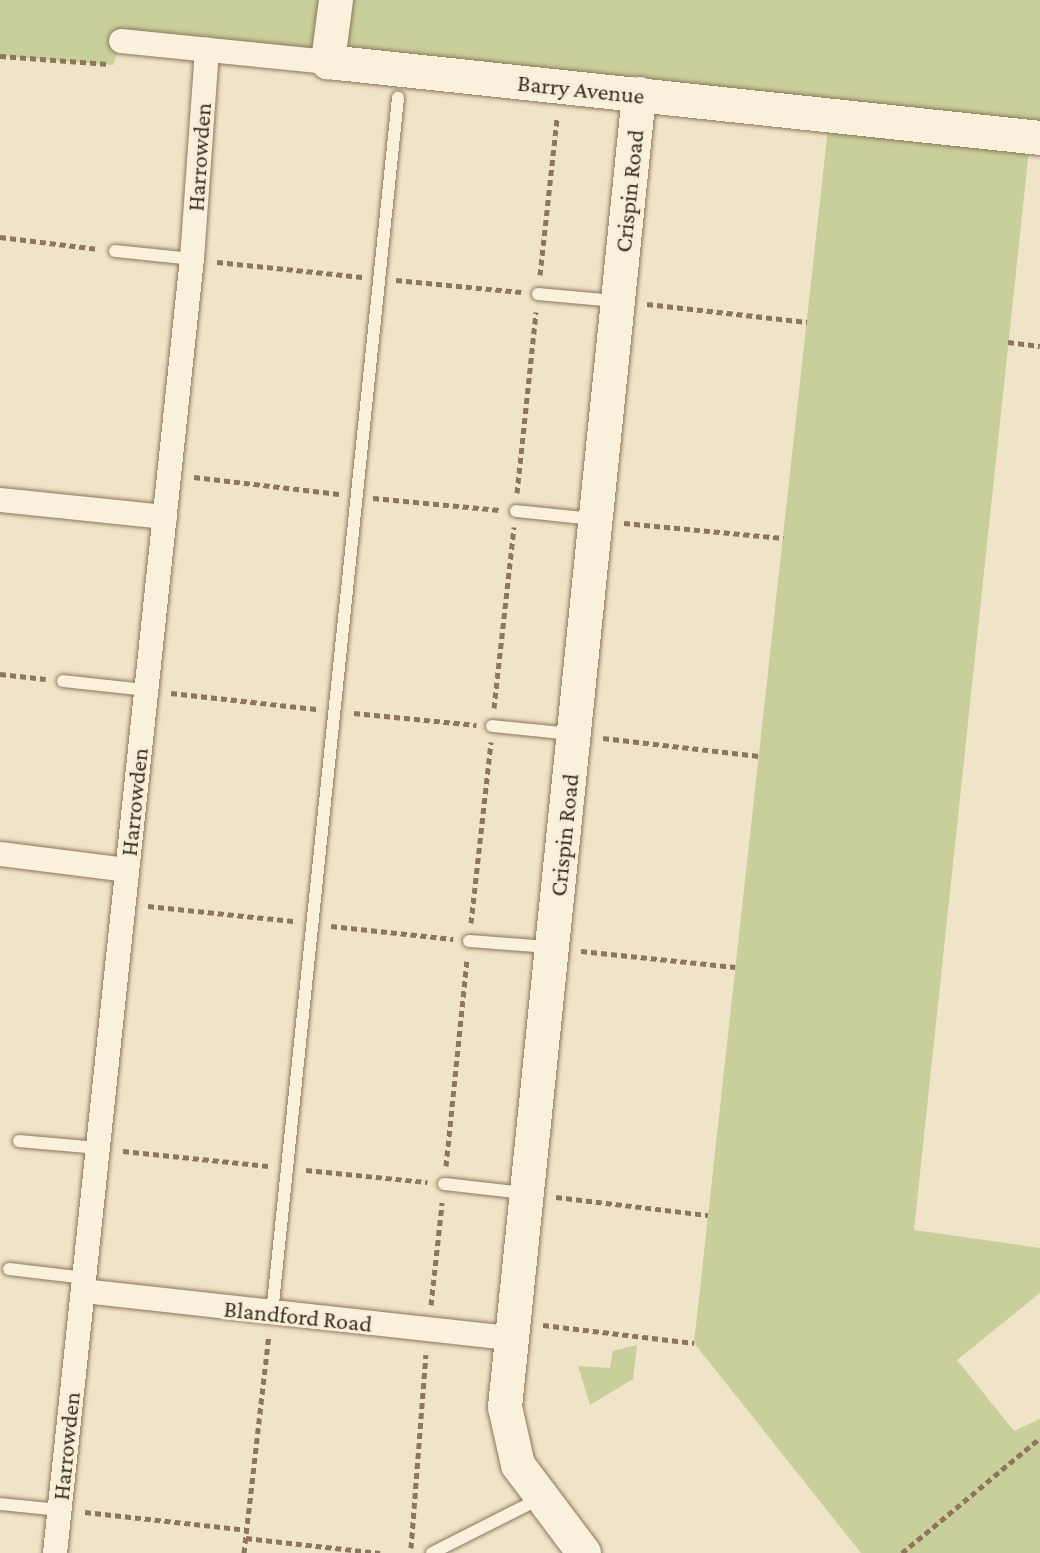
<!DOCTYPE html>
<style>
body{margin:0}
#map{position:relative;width:1040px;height:1553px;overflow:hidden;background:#f0e4c8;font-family:"Crimson Pro",serif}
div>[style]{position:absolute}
.green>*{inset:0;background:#c9cf9b}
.path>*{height:5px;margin-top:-2.5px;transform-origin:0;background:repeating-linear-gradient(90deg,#8d765c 0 6px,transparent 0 10px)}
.roads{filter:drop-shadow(0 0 2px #8d765c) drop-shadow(0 0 2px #8d765c)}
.lane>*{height:12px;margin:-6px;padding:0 6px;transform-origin:6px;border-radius:6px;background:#faf1dc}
.street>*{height:24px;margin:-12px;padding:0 12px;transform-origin:12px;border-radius:12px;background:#faf1dc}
.secondary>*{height:34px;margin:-17px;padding:0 17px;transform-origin:17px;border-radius:17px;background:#faf1dc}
span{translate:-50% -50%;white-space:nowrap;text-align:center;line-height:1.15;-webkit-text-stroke:6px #f7eed8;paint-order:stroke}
.street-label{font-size:24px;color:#3d2e20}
</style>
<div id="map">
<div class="green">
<i style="clip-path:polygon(0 0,1040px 0,1040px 138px,121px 42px,113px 65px,0 56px)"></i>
<i style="clip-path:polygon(828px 128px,1029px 150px,914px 1230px,1040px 1248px,1040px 1293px,957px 1360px,1014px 1431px,1040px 1419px,1040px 1553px,861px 1553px,694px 1343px)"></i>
<i style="clip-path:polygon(637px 1345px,633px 1379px,590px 1405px,578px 1366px,610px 1368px,613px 1351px)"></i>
</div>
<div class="path">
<i style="left:0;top:56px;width:109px;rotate:4.2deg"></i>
<i style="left:0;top:237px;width:99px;rotate:7deg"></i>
<i style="left:217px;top:262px;width:146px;rotate:5.9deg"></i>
<i style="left:540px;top:275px;width:158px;rotate:-83.8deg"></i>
<i style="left:396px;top:280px;width:126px;rotate:5.5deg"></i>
<i style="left:647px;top:304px;width:161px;rotate:6.4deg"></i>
<i style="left:1008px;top:342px;width:32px;rotate:7deg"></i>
<i style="left:194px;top:477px;width:146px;rotate:6.7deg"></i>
<i style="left:517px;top:493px;width:182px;rotate:-84deg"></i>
<i style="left:373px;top:498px;width:127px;rotate:5.4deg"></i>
<i style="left:624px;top:523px;width:160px;rotate:5.4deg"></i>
<i style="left:0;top:674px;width:46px;rotate:6.2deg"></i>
<i style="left:171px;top:693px;width:146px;rotate:6.3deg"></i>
<i style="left:494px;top:708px;width:182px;rotate:-83.7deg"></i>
<i style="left:354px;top:713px;width:123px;rotate:5.6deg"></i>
<i style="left:603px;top:738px;width:157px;rotate:6.6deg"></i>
<i style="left:148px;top:906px;width:146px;rotate:5.9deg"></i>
<i style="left:471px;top:923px;width:182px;rotate:-83.7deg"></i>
<i style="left:331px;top:926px;width:123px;rotate:6.1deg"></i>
<i style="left:581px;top:951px;width:155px;rotate:5.9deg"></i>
<i style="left:123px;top:1151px;width:146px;rotate:5.9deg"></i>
<i style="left:446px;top:1166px;width:206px;rotate:-84.2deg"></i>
<i style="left:306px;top:1170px;width:122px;rotate:5.7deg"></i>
<i style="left:556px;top:1197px;width:153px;rotate:6.8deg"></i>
<i style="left:431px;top:1305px;width:103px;rotate:-83.8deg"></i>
<i style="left:543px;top:1325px;width:152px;rotate:6.8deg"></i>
<i style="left:85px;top:1512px;width:163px;rotate:6.3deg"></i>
<i style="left:246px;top:1538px;width:135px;rotate:6.4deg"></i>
<i style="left:411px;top:1548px;width:194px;rotate:-85.6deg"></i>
<i style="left:244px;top:1553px;width:220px;rotate:-83.5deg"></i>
<i style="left:902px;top:1553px;width:180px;rotate:-39.8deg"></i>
</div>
<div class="roads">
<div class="lane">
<i style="left:115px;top:251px;width:77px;rotate:5.9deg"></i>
<i style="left:538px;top:294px;width:77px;rotate:5.2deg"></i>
<i style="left:516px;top:511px;width:76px;rotate:6deg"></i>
<i style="left:63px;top:681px;width:83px;rotate:6.2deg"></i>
<i style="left:492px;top:726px;width:79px;rotate:5.8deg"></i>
<i style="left:469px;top:941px;width:80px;rotate:4.3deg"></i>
<i style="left:19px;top:1141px;width:79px;rotate:5.1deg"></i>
<i style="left:444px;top:1184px;width:81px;rotate:6.4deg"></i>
<i style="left:9px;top:1269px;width:77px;rotate:6.8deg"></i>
<i style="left:272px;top:1313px;width:1222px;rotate:-84.08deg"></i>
<i style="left:0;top:1504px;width:59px;rotate:5.8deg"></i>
<i style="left:432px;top:1553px;width:120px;rotate:-26.8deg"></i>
</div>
<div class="street">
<i style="left:121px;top:41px;width:208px;rotate:5.8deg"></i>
<i style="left:0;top:500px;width:166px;rotate:5.9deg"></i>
<i style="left:0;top:854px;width:127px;rotate:7.2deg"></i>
<i style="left:83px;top:1291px;width:432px;rotate:6.3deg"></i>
<i style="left:55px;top:1553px;width:1301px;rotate:-83.96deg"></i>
<i style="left:192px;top:259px;width:210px;rotate:-85.9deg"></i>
</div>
<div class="secondary">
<i style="left:336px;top:0;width:63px;rotate:97.4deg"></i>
<i style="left:328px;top:62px;width:716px;rotate:6.09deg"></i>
<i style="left:584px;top:1553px;width:110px;rotate:-126.9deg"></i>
<i style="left:518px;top:1465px;width:59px;rotate:-102.6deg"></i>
<i style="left:505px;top:1407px;width:1320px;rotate:-84.17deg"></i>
</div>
</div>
<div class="street-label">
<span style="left:581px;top:89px;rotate:6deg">Barry Avenue</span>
<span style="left:199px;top:157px;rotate:-86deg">Harrowden</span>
<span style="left:629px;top:191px;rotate:-84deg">Crispin Road</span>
<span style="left:134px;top:802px;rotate:-84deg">Harrowden</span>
<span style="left:564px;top:835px;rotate:-84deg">Crispin Road</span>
<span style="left:298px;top:1316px;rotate:6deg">Blandford Road</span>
<span style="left:66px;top:1446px;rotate:-84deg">Harrowden</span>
</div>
</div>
